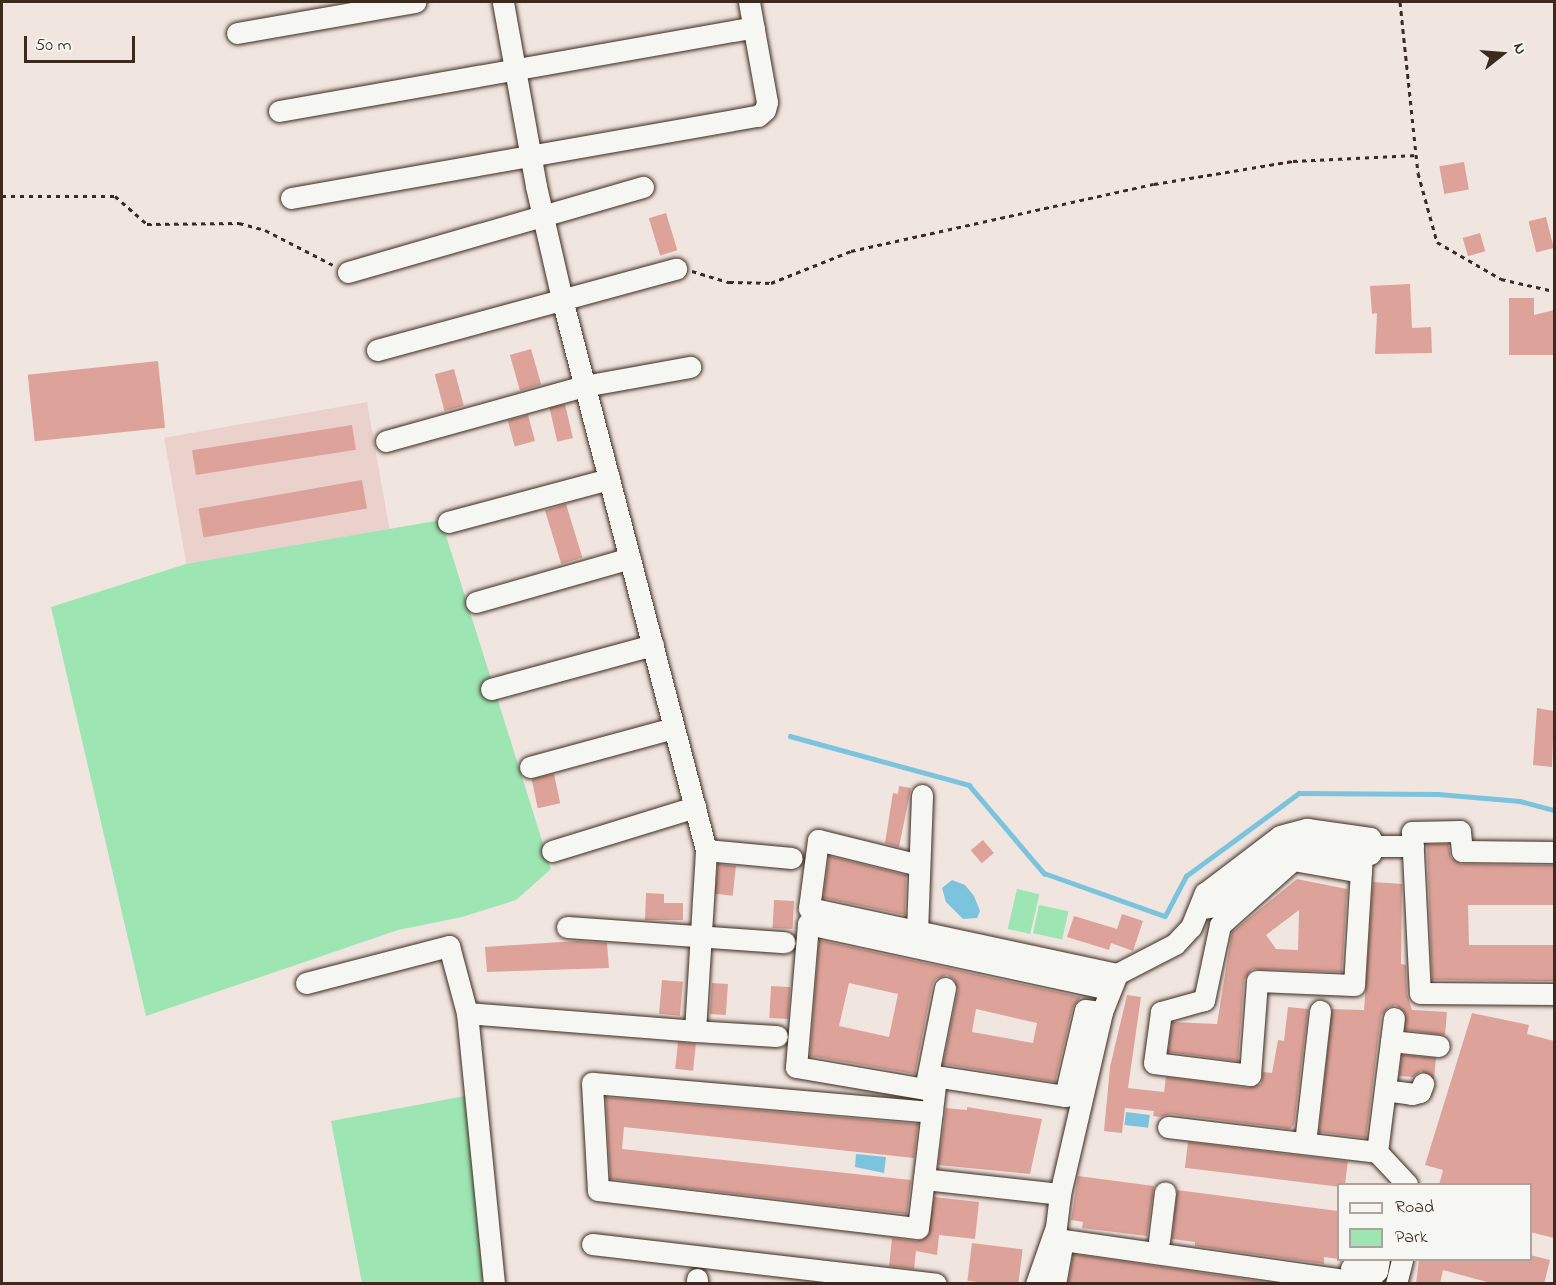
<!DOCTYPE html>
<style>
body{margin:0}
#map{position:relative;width:1556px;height:1285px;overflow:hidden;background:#f1e5e0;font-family:"Indie Flower",sans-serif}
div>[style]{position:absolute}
.built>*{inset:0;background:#ebd1cb;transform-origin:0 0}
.green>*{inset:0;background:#9de5b3;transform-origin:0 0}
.water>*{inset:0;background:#7cc4dd;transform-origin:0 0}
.stream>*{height:4.5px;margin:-2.25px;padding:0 2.25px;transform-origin:2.25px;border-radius:2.25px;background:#7cc4dd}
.building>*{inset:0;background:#dda39a;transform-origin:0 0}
.path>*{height:3px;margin-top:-1.5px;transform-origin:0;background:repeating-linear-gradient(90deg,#3b2a1e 0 4.5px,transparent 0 9px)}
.roads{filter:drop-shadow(0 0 2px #3b2a1e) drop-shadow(0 0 2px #3b2a1e)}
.minor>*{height:21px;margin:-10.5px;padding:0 10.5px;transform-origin:10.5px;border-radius:10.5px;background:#f6f6f2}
span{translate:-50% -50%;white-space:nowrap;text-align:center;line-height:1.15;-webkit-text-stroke:4.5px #f6f6f2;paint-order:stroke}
.frame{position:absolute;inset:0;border:3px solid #3b2a1e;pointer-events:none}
.legend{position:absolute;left:1337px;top:1183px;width:195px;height:78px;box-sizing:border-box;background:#f6f6f2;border:2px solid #aba49d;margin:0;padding:8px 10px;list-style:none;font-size:18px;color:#3b2a1e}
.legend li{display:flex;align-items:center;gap:12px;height:30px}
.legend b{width:30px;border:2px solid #aba49d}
.north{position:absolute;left:1472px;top:24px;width:60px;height:60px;-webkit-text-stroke:4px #f6f6f2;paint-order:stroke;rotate:73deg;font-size:16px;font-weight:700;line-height:24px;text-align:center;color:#3b2a1e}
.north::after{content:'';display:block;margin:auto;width:21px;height:27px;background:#3b2a1e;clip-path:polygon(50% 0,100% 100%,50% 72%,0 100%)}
.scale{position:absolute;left:24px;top:36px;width:111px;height:27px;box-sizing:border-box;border:3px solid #3b2a1e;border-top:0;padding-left:8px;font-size:18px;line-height:21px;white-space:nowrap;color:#3b2a1e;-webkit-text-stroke:4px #f6f6f2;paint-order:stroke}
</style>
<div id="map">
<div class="built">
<i style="left:367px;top:402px;width:129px;height:206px;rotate:80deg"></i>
</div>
<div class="green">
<i style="clip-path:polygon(441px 520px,551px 869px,516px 900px,462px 917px,398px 930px,146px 1016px,51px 607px,186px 564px)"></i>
<i style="left:1017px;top:889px;width:23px;height:41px;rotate:13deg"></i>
<i style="left:1039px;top:905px;width:30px;height:29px;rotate:12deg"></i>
<i style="clip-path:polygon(465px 1096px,484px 1283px,362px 1283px,331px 1121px)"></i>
</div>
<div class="water">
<i style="clip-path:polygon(952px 880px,965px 885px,974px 896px,980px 911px,977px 918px,963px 919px,946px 902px,942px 888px)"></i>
<i style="left:1126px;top:1112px;width:24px;height:13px;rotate:7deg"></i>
<i style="clip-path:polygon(856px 1154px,886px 1157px,884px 1173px,855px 1167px)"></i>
</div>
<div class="stream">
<i style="left:790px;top:736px;width:186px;rotate:15.3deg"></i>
<i style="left:969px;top:785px;width:116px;rotate:49.6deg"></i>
<i style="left:1044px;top:873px;width:128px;rotate:19.6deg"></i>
<i style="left:1165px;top:916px;width:45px;rotate:-62.3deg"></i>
<i style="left:1186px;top:876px;width:140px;rotate:-36.3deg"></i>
<i style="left:1299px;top:793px;width:139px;rotate:0.4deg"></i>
<i style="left:1438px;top:794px;width:82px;rotate:4.9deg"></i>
<i style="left:1520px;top:801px;width:35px;rotate:15deg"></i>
</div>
<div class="building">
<i style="left:1464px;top:162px;width:28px;height:25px;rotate:80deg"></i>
<i style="left:666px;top:213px;width:39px;height:18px;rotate:73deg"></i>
<i style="left:1546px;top:217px;width:32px;height:18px;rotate:76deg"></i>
<i style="left:1480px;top:233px;width:19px;height:18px;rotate:74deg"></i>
<i style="clip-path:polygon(1410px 284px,1412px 328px,1431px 327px,1432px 353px,1375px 354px,1377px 313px,1372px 314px,1370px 286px)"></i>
<i style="clip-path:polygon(1509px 298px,1534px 298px,1534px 315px,1554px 310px,1554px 355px,1509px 355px)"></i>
<i style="left:531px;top:349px;width:37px;height:22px;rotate:74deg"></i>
<i style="left:158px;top:361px;width:67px;height:131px;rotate:84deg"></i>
<i style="left:454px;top:369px;width:38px;height:20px;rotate:75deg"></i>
<i style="left:565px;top:404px;width:35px;height:16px;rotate:77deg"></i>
<i style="left:528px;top:415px;width:27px;height:21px;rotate:75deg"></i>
<i style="left:352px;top:425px;width:25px;height:162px;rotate:81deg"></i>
<i style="left:362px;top:480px;width:29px;height:166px;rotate:80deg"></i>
<i style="left:566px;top:504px;width:56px;height:22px;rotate:73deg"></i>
<i style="clip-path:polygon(1537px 708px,1554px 711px,1552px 767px,1533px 765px)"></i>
<i style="left:554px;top:774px;width:30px;height:23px;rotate:78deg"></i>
<i style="clip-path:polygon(899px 786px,911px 788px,899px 847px,885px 843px,893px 793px,898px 794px)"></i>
<i style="left:983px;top:840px;width:17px;height:16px;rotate:50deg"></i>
<i style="clip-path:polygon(1427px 844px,1448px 844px,1451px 858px,1461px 864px,1554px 865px,1554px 905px,1468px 905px,1469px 945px,1554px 945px,1554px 981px,1432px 980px)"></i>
<i style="clip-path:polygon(829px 856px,906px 875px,905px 915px,823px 898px)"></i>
<i style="left:718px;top:864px;width:18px;height:30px;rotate:6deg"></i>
<i style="clip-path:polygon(evenodd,1297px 879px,1347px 889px,1342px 972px,1252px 969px,1244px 980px,1238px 1061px,1168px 1052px,1172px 1022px,1217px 1024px,1232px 932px,1297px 879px,1299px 910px,1298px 950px,1276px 949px,1266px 935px,1299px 910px)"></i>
<i style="clip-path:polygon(1373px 882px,1402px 884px,1401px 964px,1406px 965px,1407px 994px,1412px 1010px,1447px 1012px,1445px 1035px,1405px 1030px,1405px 1013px,1396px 1005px,1389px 1007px,1381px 1016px,1366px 1138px,1319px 1132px,1332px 1009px,1364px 1010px)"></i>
<i style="clip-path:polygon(646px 893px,664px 894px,664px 903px,683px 903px,683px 920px,645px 920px)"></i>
<i style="left:774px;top:900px;width:20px;height:28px;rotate:3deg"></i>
<i style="clip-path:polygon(1122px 914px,1143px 921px,1133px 951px,1111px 943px,1109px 950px,1067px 937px,1074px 916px,1117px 929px)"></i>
<i style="clip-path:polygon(evenodd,819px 940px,1081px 997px,1073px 1007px,1055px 1082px,943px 1064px,958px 990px,954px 979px,947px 975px,936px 979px,932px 986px,915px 1074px,810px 1056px,819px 940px,849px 983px,898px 994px,889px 1037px,839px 1026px,849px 983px,819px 940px,976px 1009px,1037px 1023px,1033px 1043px,972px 1032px,976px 1009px)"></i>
<i style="clip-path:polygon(577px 941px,607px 943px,609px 968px,487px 972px,485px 947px)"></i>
<i style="left:662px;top:980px;width:21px;height:34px;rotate:5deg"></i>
<i style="left:712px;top:983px;width:16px;height:31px;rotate:4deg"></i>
<i style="left:771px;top:986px;width:19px;height:32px;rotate:3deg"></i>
<i style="clip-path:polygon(1127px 995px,1141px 997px,1128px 1088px,1164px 1092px,1166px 1077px,1248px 1088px,1261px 1084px,1263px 1072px,1272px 1073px,1278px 1040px,1284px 1041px,1288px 1007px,1308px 1009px,1294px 1125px,1290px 1129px,1170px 1114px,1160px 1117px,1153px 1116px,1154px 1111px,1125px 1108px,1122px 1133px,1104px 1131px,1110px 1067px)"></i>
<i style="clip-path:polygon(1472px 1013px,1529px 1025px,1527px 1034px,1554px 1041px,1554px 1238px,1530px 1232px,1530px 1185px,1439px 1185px,1443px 1170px,1425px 1165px)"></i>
<i style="left:678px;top:1042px;width:18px;height:27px;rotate:6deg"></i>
<i style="clip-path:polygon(1402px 1055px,1436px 1058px,1434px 1079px,1421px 1071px,1413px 1077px,1399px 1076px)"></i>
<i style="clip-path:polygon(606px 1097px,918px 1124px,914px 1158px,624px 1127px,622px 1149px,911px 1180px,907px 1214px,610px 1179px)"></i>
<i style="clip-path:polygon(967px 1107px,1042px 1119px,1030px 1174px,938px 1165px,946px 1108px,967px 1110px)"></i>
<i style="left:1188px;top:1142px;width:161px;height:26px;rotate:7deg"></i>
<i style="clip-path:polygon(1078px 1176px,1154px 1186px,1147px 1236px,1082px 1228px,1083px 1222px,1071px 1220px)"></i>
<i style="clip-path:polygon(1177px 1190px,1338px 1211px,1338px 1259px,1324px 1257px,1324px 1264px,1195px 1246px,1195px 1242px,1172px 1239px)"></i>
<i style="clip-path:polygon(934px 1197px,979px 1202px,975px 1239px,939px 1235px,937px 1255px,916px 1251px,914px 1269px,889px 1266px,892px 1238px,917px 1241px,928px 1235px)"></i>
<i style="left:972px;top:1243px;width:51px;height:38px;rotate:7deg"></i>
<i style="clip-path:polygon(1073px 1254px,1278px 1284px,1068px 1284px)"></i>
<i style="clip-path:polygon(1530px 1255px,1550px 1260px,1544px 1284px,1494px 1284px,1443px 1270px,1440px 1284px,1416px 1284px,1419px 1260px,1530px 1260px)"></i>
</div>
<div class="path">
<i style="left:1400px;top:2px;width:172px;rotate:84deg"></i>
<i style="left:1418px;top:173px;width:72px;rotate:74.6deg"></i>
<i style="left:1437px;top:242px;width:74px;rotate:30deg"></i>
<i style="left:1501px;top:279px;width:54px;rotate:12.8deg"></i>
<i style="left:2px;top:196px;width:113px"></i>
<i style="left:115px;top:196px;width:43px;rotate:41.2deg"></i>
<i style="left:147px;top:224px;width:92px;rotate:-0.6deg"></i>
<i style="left:239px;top:223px;width:27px;rotate:15deg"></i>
<i style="left:265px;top:230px;width:76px;rotate:27.2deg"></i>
<i style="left:692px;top:271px;width:39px;rotate:17deg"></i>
<i style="left:729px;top:282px;width:42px;rotate:1.4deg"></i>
<i style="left:771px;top:283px;width:86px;rotate:-21.8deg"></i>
<i style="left:851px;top:251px;width:310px;rotate:-12.5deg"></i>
<i style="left:1154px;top:184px;width:141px;rotate:-9.4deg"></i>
<i style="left:1293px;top:161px;width:124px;rotate:-2.8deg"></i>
</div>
<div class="roads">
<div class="minor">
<i style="left:237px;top:33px;width:181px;rotate:-9.9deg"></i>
<i style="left:279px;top:111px;width:482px;rotate:-10deg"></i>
<i style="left:291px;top:198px;width:474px;rotate:-10deg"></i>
<i style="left:758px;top:116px;width:9px;rotate:-41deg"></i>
<i style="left:765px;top:110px;width:8px;rotate:-76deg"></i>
<i style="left:767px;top:102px;width:102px;rotate:-100.2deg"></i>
<i style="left:348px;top:272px;width:307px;rotate:-16.1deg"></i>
<i style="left:377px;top:350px;width:310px;rotate:-15.2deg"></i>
<i style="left:386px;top:441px;width:205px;rotate:-15.5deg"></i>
<i style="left:584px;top:386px;width:108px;rotate:-10.2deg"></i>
<i style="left:448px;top:522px;width:167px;rotate:-15deg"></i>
<i style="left:476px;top:602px;width:160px;rotate:-15.9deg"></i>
<i style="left:491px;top:689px;width:168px;rotate:-15.2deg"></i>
<i style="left:530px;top:767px;width:149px;rotate:-15.2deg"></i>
<i style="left:1375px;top:846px;width:38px"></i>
<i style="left:706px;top:850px;width:86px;rotate:5.3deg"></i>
<i style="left:552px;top:851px;width:150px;rotate:-17.1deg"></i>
<i style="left:1554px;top:852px;width:92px;rotate:-179.4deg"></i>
<i style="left:1462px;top:851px;width:20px;rotate:-96deg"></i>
<i style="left:1460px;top:831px;width:48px;rotate:178.8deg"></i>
<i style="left:1412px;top:832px;width:161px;rotate:87.2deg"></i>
<i style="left:1420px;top:993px;width:134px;rotate:0.4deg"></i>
<i style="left:919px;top:865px;width:104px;rotate:-166.1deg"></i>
<i style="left:818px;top:840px;width:69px;rotate:97.5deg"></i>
<i style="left:809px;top:908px;width:315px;rotate:12.1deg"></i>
<i style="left:1361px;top:872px;width:69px;rotate:-170deg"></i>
<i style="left:1293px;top:860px;width:98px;rotate:138.3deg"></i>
<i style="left:1220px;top:925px;width:77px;rotate:102deg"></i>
<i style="left:1204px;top:1000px;width:45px;rotate:164.4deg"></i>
<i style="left:1161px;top:1012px;width:51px;rotate:97.8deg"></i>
<i style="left:1154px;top:1063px;width:97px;rotate:7.1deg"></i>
<i style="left:1250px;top:1075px;width:94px;rotate:-85.7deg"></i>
<i style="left:1257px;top:981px;width:97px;rotate:2.4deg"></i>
<i style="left:1354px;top:985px;width:132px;rotate:-86.5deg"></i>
<i style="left:567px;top:927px;width:218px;rotate:4deg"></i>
<i style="left:917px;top:932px;width:137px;rotate:-87.9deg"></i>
<i style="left:306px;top:983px;width:148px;rotate:-14.5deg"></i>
<i style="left:449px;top:946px;width:69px;rotate:75deg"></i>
<i style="left:467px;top:1013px;width:272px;rotate:84.3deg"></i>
<i style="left:945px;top:988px;width:103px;rotate:101.2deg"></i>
<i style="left:925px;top:1089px;width:131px;rotate:-170.3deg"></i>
<i style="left:796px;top:1067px;width:144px;rotate:-85.2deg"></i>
<i style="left:808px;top:924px;width:307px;rotate:12.2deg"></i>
<i style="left:467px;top:1013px;width:229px;rotate:4.5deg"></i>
<i style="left:695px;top:1031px;width:181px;rotate:-86.5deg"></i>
<i style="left:706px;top:850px;width:570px;rotate:-104.65deg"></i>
<i style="left:562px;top:299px;width:116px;rotate:-103deg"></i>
<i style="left:536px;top:186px;width:187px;rotate:-100.2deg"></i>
<i style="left:695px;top:1031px;width:82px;rotate:3.5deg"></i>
<i style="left:1391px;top:1041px;width:48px;rotate:5.9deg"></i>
<i style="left:928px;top:1075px;width:139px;rotate:8.7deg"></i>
<i style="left:1065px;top:1096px;width:88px;rotate:-76.9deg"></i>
<i style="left:1085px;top:1010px;width:17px;rotate:7deg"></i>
<i style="left:1385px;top:1090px;width:27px;rotate:8deg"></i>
<i style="left:1412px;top:1094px;width:8px;rotate:-14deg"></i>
<i style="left:1420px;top:1092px;width:9px;rotate:-69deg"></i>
<i style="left:932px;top:1112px;width:341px;rotate:-175.1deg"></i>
<i style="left:592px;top:1083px;width:107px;rotate:86.8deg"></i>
<i style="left:598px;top:1190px;width:322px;rotate:6.8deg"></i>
<i style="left:918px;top:1228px;width:152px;rotate:-83.2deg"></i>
<i style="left:1168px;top:1127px;width:210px;rotate:6.8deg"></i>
<i style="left:1377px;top:1152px;width:44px;rotate:46.8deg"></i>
<i style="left:1305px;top:1143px;width:133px;rotate:-83.5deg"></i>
<i style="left:1377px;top:1152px;width:135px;rotate:-82.8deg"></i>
<i style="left:924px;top:1179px;width:137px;rotate:6.3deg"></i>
<i style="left:1159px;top:1241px;width:49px;rotate:-83deg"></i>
<i style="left:592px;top:1244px;width:346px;rotate:6.6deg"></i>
<i style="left:1351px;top:1268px;width:26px;rotate:7deg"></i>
<i style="left:1377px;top:1271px;width:11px;rotate:-80deg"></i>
<i style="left:697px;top:1284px;width:5px;rotate:-90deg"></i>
<i style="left:1036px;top:1284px;width:60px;rotate:-70.7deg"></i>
<i style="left:1056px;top:1227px;width:33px;rotate:-83deg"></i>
<i style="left:1060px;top:1194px;width:187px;rotate:-77deg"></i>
<i style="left:1102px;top:1012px;width:41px;rotate:-68.5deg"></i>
<i style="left:1117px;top:974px;width:65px;rotate:-27.3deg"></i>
<i style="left:1175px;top:944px;width:23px;rotate:-47deg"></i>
<i style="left:1191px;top:927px;width:37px;rotate:-68deg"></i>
<i style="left:1205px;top:893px;width:94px;rotate:-37.2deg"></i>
<i style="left:1280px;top:836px;width:28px;rotate:-15deg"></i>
<i style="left:1307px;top:829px;width:64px;rotate:8.1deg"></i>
<i style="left:1370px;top:838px;width:9px;rotate:58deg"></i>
<i style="left:1375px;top:846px;width:9px;rotate:122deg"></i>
<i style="left:1370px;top:854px;width:76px;rotate:-174.7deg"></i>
<i style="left:1294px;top:847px;width:98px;rotate:142.9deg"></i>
<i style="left:1216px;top:906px;width:15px;rotate:172deg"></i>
<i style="left:1055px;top:1284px;width:45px;rotate:-79.7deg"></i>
<i style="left:1063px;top:1240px;width:312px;rotate:8.1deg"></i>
<i style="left:1396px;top:1284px;width:25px;rotate:-76deg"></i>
</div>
</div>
<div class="frame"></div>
<ul class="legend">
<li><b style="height:8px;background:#f6f6f2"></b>Road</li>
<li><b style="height:16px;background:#9de5b3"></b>Park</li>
</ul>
<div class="north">N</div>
<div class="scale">50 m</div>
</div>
